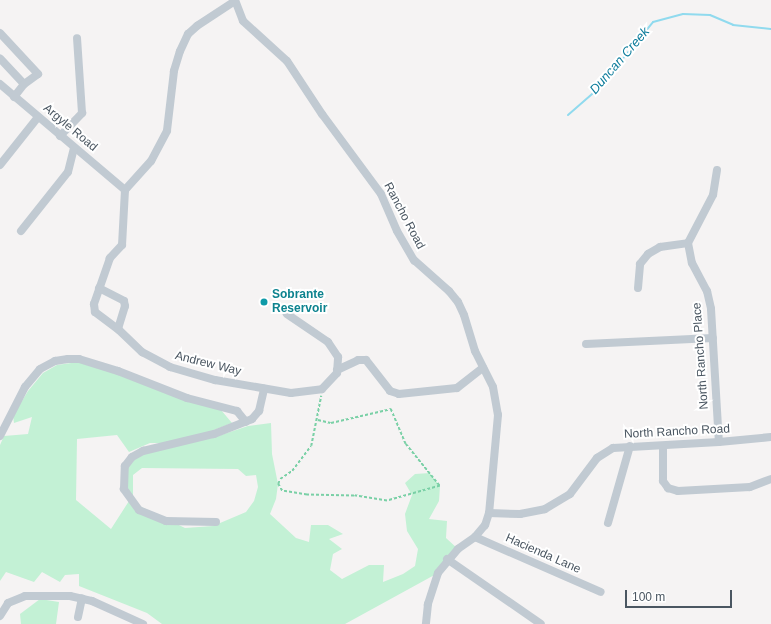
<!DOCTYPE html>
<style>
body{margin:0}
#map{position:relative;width:771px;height:624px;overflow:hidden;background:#f5f3f3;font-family:Helvetica,sans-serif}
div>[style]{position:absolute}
.green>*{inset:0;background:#c3f1d5}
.stream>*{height:2px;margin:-1px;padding:0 1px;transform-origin:1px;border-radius:1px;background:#90daee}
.path>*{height:1.5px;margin-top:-0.75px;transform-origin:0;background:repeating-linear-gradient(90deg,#7ad0a6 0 3px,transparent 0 5px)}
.minor>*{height:8px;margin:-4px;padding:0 4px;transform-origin:4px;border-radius:4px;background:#c1cad2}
.dots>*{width:11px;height:11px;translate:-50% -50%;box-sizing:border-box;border:2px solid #fff;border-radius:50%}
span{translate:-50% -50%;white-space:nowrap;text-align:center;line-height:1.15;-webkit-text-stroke:4px #fff;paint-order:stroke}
.street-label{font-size:12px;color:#4a5661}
.culture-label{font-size:12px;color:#0d838f;font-weight:700}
.left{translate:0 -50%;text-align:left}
.water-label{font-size:13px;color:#0c7c9b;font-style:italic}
.scale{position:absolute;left:625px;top:590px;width:107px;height:18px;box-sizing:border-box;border:2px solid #4a5661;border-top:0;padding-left:5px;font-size:12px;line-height:14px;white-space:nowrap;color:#4a5661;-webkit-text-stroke:3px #fff;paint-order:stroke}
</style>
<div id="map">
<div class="green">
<i style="clip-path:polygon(71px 363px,81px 363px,120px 375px,221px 410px,232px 423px,206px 433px,166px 443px,150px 443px,129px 452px,117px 435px,77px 439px,76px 500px,111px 529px,129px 501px,185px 528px,213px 526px,246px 512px,254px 501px,258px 487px,256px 475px,246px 476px,238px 469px,142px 468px,133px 475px,133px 499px,126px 484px,127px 470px,133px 459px,148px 453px,215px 437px,248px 426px,271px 423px,272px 454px,278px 484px,276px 499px,270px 514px,296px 538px,309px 542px,311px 525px,328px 525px,343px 534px,329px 539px,342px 549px,333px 554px,330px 570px,342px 579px,369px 565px,384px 565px,383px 582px,403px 574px,415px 566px,418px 549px,407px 531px,405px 514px,412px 495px,405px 483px,415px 474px,430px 473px,440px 486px,439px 501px,429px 519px,447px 521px,446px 538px,458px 549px,438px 573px,345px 624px,162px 624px,147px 613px,79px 586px,79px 574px,65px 575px,60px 582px,42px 572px,34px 582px,6px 572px,0 581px,0 445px,4px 436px,28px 434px,32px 417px,14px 423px,13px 416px,28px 391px,43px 373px,57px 365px)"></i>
<i style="clip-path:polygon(40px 599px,59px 602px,56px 624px,21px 624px,20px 614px)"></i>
</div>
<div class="stream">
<i style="left:568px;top:115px;width:38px;rotate:-41deg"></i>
<i style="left:597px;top:90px;width:88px;rotate:-50.5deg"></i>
<i style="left:653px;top:22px;width:31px;rotate:-15deg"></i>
<i style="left:683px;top:14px;width:27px;rotate:2deg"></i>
<i style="left:710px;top:15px;width:25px;rotate:23deg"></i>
<i style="left:733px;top:25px;width:38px;rotate:6deg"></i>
</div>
<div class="path">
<i style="left:318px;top:420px;width:13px;rotate:13deg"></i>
<i style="left:331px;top:423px;width:62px;rotate:-13.1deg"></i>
<i style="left:391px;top:409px;width:38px;rotate:67deg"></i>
<i style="left:406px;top:444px;width:54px;rotate:51deg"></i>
<i style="left:440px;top:486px;width:55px;rotate:164.2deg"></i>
<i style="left:387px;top:501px;width:33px;rotate:-171deg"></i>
<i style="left:354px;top:496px;width:47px;rotate:-178.8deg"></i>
<i style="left:307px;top:495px;width:25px;rotate:-171deg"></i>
<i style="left:282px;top:491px;width:8px;rotate:-120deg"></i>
<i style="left:278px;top:484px;width:5px;rotate:-68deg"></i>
<i style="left:280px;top:479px;width:14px;rotate:-34deg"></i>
<i style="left:292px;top:471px;width:31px;rotate:-53deg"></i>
<i style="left:311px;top:446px;width:51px;rotate:-78.7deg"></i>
</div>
<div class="minor">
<i style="left:235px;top:0;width:22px;rotate:69deg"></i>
<i style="left:243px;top:21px;width:59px;rotate:42.3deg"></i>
<i style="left:287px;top:61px;width:64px;rotate:56.6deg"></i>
<i style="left:322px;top:114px;width:99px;rotate:53.6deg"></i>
<i style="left:381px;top:194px;width:40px;rotate:66.6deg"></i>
<i style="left:397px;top:231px;width:34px;rotate:60deg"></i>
<i style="left:414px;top:260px;width:47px;rotate:41.5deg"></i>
<i style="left:449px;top:291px;width:14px;rotate:51deg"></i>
<i style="left:458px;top:302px;width:14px;rotate:65deg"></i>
<i style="left:464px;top:315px;width:38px;rotate:73deg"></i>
<i style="left:475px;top:351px;width:40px;rotate:63.4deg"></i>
<i style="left:493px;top:387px;width:28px;rotate:80deg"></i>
<i style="left:498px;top:415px;width:98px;rotate:95.2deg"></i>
<i style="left:489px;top:513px;width:13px;rotate:108deg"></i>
<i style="left:485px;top:525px;width:16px;rotate:130deg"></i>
<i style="left:475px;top:537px;width:21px;rotate:145deg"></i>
<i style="left:458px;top:549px;width:31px;rotate:130deg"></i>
<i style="left:438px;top:573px;width:33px;rotate:108deg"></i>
<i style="left:428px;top:604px;width:20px;rotate:96deg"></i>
<i style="left:235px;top:1px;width:45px;rotate:146.7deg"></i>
<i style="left:197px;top:26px;width:12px;rotate:138deg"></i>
<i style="left:188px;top:34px;width:19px;rotate:115deg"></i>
<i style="left:180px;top:51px;width:21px;rotate:107deg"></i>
<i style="left:174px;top:71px;width:60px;rotate:96.7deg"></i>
<i style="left:167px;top:131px;width:34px;rotate:118deg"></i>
<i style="left:151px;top:161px;width:39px;rotate:132deg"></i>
<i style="left:125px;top:190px;width:55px;rotate:93.1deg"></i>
<i style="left:122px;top:245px;width:18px;rotate:133deg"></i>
<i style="left:110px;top:258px;width:49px;rotate:109.2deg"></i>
<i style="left:94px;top:304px;width:8px;rotate:83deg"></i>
<i style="left:95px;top:312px;width:30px;rotate:37deg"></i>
<i style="left:119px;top:330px;width:32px;rotate:44deg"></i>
<i style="left:142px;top:352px;width:32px;rotate:28deg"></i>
<i style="left:170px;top:367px;width:47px;rotate:16.1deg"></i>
<i style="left:215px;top:380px;width:77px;rotate:9.7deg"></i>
<i style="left:291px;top:393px;width:31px;rotate:-7deg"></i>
<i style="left:322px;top:389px;width:22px;rotate:-47deg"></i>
<i style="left:337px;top:373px;width:16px;rotate:-86deg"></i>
<i style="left:338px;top:357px;width:18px;rotate:-124deg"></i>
<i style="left:328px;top:342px;width:50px;rotate:-145.7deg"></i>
<i style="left:0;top:33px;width:56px;rotate:47.2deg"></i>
<i style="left:38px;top:74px;width:17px;rotate:144deg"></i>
<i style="left:24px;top:84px;width:35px;rotate:-133deg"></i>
<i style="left:0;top:84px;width:164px;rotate:40.3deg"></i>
<i style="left:14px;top:97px;width:16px;rotate:-52deg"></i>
<i style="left:60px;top:136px;width:32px;rotate:-46deg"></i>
<i style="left:82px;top:113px;width:75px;rotate:-93.8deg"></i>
<i style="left:0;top:165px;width:61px;rotate:-51.6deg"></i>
<i style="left:717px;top:170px;width:25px;rotate:99deg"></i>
<i style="left:713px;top:195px;width:54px;rotate:117.5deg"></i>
<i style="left:688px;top:243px;width:20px;rotate:79deg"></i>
<i style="left:692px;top:263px;width:32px;rotate:62deg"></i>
<i style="left:707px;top:291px;width:18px;rotate:77deg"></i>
<i style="left:711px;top:309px;width:133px;rotate:86.6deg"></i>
<i style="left:21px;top:231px;width:75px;rotate:-51.5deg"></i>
<i style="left:68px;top:172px;width:25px;rotate:-76deg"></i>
<i style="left:99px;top:288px;width:28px;rotate:27deg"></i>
<i style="left:124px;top:301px;width:5px;rotate:79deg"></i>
<i style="left:125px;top:306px;width:24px;rotate:107deg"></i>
<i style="left:638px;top:288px;width:24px;rotate:-85deg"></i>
<i style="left:640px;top:264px;width:13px;rotate:-51deg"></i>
<i style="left:648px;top:254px;width:14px;rotate:-30deg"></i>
<i style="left:660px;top:247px;width:28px;rotate:-8deg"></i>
<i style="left:586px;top:344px;width:127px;rotate:-2.7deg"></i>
<i style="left:337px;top:370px;width:23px;rotate:-25deg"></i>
<i style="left:358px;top:360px;width:8px"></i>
<i style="left:366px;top:360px;width:39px;rotate:52deg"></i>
<i style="left:390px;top:391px;width:9px;rotate:18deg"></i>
<i style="left:399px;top:394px;width:58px;rotate:-5.9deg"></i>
<i style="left:457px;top:388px;width:33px;rotate:-38deg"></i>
<i style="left:0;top:436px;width:55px;rotate:-63deg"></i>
<i style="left:25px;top:387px;width:23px;rotate:-50deg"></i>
<i style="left:40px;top:369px;width:17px;rotate:-28deg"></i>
<i style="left:55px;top:361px;width:13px;rotate:-9deg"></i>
<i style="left:68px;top:359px;width:11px"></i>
<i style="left:79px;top:359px;width:41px;rotate:17.1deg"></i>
<i style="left:118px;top:371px;width:74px;rotate:21.4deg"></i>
<i style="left:187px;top:398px;width:52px;rotate:14.6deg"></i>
<i style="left:237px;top:411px;width:14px;rotate:51deg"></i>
<i style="left:663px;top:446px;width:35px;rotate:90deg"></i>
<i style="left:663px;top:481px;width:9px;rotate:54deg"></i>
<i style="left:668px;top:488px;width:10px;rotate:17deg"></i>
<i style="left:678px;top:491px;width:72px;rotate:-3.2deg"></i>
<i style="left:750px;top:487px;width:22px;rotate:-21deg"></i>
<i style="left:489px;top:513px;width:31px;rotate:2deg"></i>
<i style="left:520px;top:514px;width:25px;rotate:-11deg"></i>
<i style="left:545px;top:509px;width:29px;rotate:-31deg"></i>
<i style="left:570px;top:494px;width:45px;rotate:-53.1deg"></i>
<i style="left:597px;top:458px;width:19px;rotate:-32deg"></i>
<i style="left:613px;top:448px;width:106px;rotate:-3.2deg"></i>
<i style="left:719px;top:442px;width:52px;rotate:-5.5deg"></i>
<i style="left:216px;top:522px;width:50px;rotate:-178.9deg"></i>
<i style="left:166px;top:521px;width:29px;rotate:-158deg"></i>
<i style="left:139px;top:510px;width:26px;rotate:-126deg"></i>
<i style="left:124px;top:489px;width:23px;rotate:-88deg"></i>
<i style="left:125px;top:466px;width:11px;rotate:-52deg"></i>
<i style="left:132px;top:457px;width:13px;rotate:-29deg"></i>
<i style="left:143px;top:451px;width:73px;rotate:-13.5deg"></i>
<i style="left:214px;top:434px;width:41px;rotate:-21.5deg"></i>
<i style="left:252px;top:419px;width:11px;rotate:-49deg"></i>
<i style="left:259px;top:411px;width:23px;rotate:-77deg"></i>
<i style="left:608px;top:523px;width:80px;rotate:-74.1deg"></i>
<i style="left:475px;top:537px;width:137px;rotate:23.6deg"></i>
<i style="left:447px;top:559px;width:114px;rotate:34.7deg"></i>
<i style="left:0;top:616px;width:15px;rotate:-58deg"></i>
<i style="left:8px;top:603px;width:18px;rotate:-22deg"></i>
<i style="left:25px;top:596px;width:45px"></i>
<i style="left:70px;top:596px;width:23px;rotate:13deg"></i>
<i style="left:92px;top:601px;width:56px;rotate:24.3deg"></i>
<i style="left:78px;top:617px;width:19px;rotate:-78deg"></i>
</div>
<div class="dots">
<i style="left:264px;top:302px;background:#0f9aa8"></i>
</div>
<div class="street-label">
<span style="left:70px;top:128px;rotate:40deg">Argyle Road</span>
<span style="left:404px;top:216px;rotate:62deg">Rancho Road</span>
<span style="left:701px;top:356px;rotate:-94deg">North Rancho Place</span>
<span style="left:208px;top:364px;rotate:14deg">Andrew Way</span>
<span style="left:677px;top:432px;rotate:-3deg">North Rancho Road</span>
<span style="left:543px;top:554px;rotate:24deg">Hacienda Lane</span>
</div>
<div class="culture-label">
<span class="left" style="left:272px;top:302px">Sobrante<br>Reservoir</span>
</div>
<div class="water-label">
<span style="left:620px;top:61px;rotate:-49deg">Duncan Creek</span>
</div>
<div class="scale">100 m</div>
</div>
